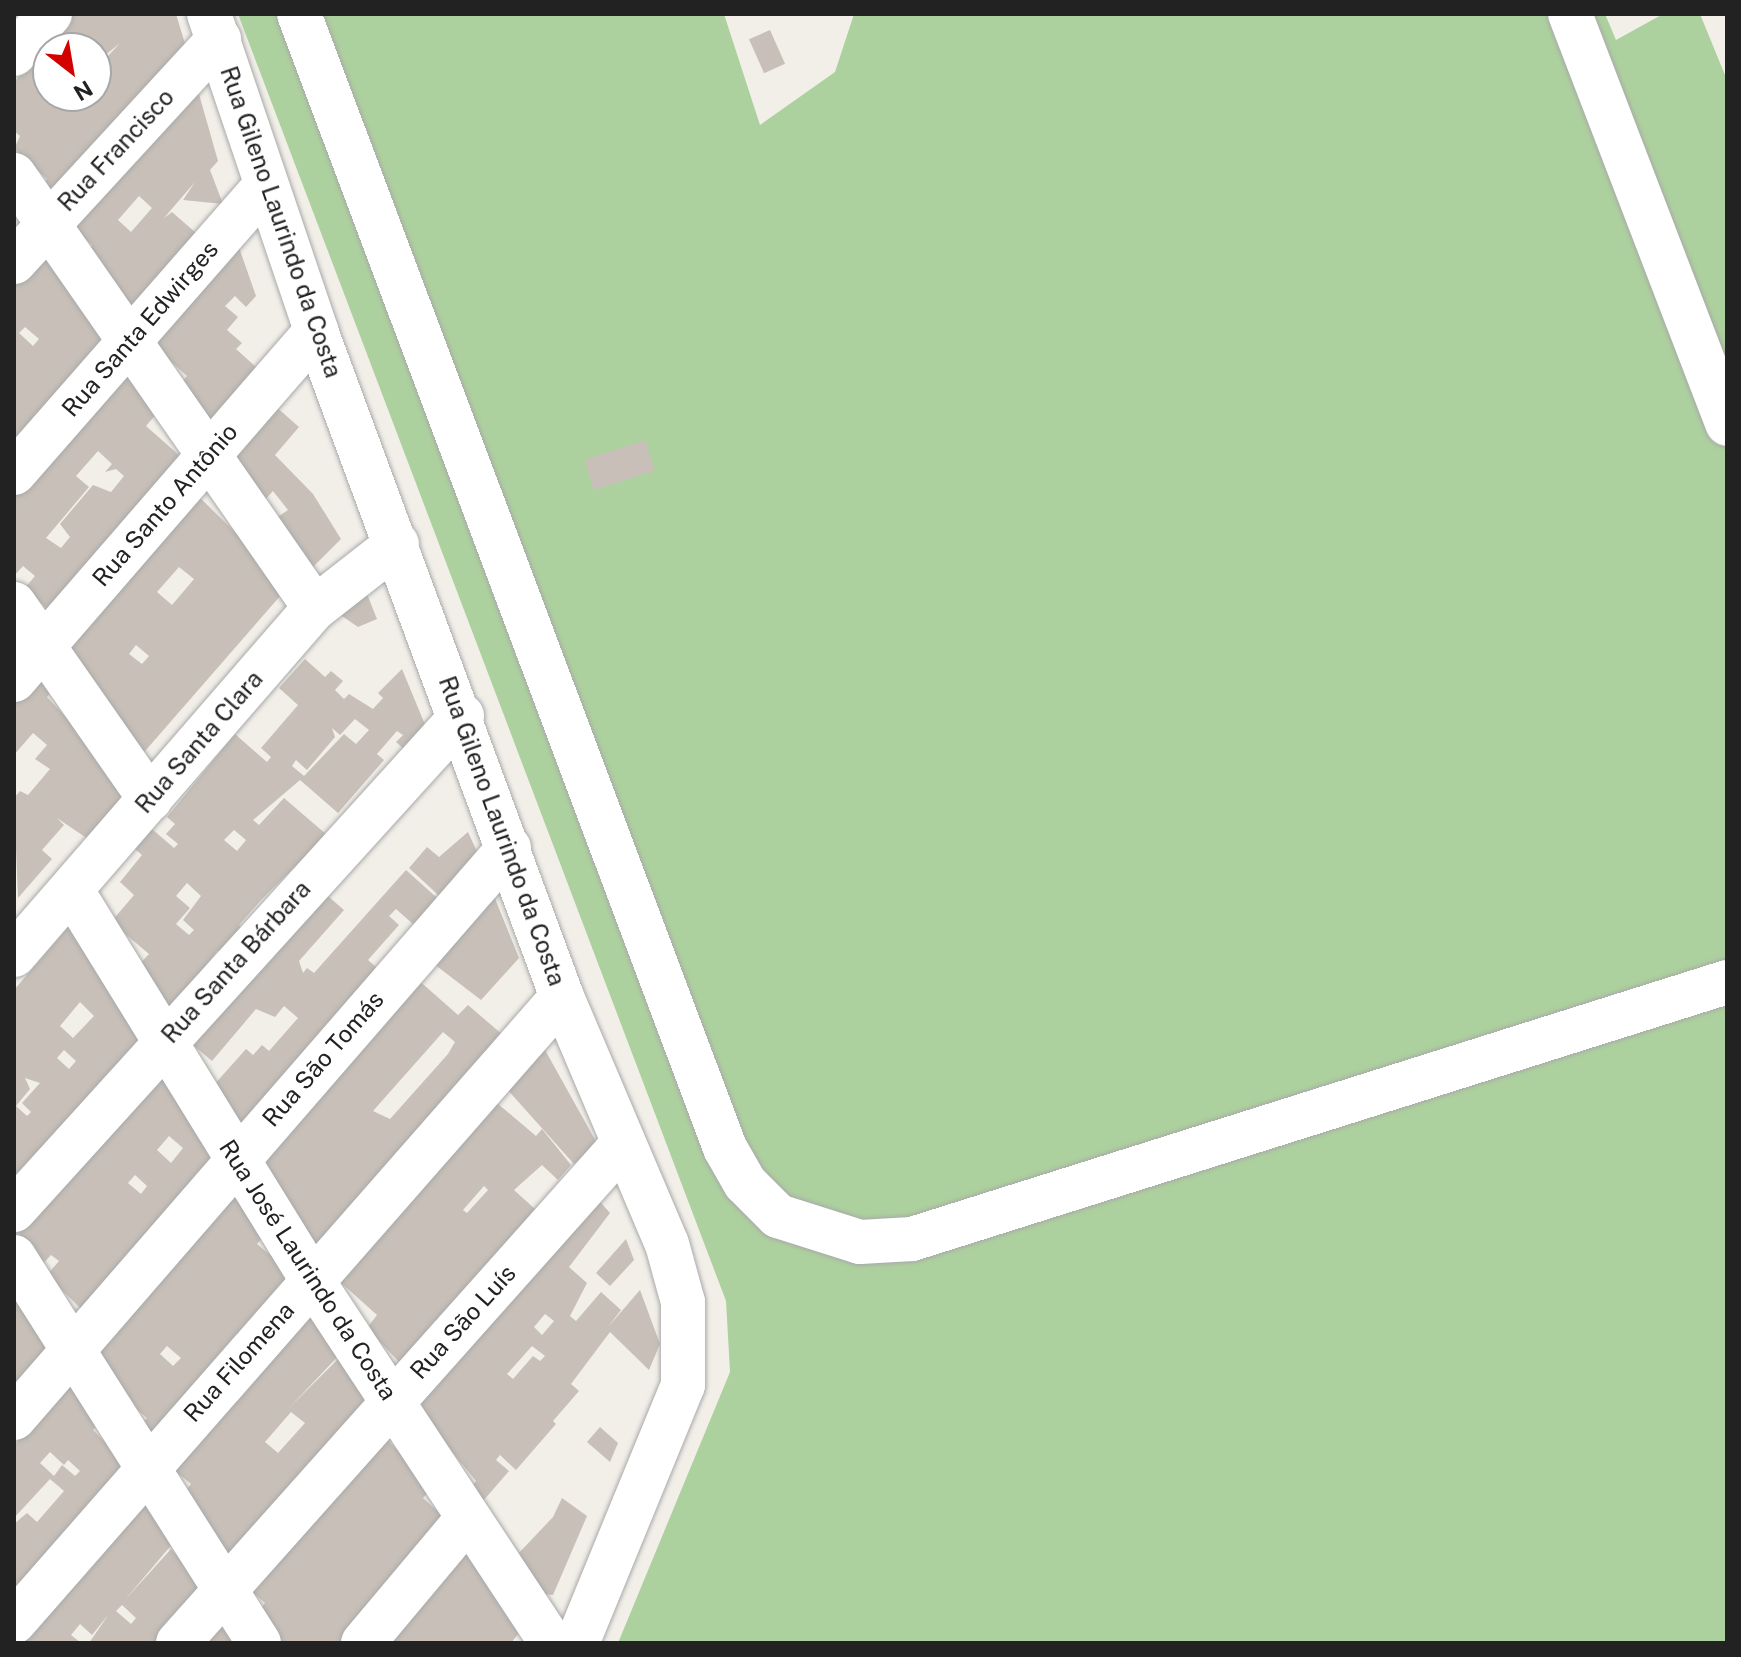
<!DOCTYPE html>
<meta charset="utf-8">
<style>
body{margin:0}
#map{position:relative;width:1741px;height:1657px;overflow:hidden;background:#f2efe9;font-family:"Public Sans",sans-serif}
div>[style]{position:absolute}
.forest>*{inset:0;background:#add19e}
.building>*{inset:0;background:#c7bfb8;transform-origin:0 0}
.roads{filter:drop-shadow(0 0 2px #a9a9a9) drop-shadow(0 0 2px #a9a9a9)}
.minor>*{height:44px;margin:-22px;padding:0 22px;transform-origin:22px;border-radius:22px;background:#fff}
span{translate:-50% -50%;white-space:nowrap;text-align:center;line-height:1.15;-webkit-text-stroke:8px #fff;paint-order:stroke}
.street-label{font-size:24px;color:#222}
.frame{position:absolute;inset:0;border:16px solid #222;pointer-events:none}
.north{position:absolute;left:32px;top:32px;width:80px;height:80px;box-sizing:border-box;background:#fff;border:2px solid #a7a7a7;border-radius:50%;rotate:149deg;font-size:22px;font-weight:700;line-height:32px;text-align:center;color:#222}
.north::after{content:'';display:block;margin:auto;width:28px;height:36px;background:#d40000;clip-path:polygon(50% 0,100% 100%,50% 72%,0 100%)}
</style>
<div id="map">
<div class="forest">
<i style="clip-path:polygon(238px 14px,724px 14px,760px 125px,835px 72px,854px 14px,1605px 14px,1616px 40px,1663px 14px,1700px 14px,1727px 80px,1727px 1643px,618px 1643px,730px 1372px,726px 1301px)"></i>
</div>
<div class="building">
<i style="clip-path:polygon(evenodd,73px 14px,176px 14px,186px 47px,50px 201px,41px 187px,47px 179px,14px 149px,20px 136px,14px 131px,14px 82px,73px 14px,120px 43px,96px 69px,96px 96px,48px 96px,48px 48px,96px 48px,96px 63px,120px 43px)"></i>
<i style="left:770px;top:30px;width:37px;height:23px;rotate:66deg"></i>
<i style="clip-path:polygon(evenodd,195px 80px,218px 161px,210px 170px,223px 204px,183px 200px,195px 182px,164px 218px,172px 212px,196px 233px,130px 319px,82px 256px,92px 245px,69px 224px,195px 80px,139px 196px,152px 208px,131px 232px,118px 220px,139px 196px)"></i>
<i style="clip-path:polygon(235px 236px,256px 296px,246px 307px,235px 296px,225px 306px,238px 317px,227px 330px,242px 343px,236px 349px,265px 375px,211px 437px,177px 388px,187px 376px,149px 342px)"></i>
<i style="clip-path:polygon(evenodd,45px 245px,109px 339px,14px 462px,14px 280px,45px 245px,25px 327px,39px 339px,33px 346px,19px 333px,25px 327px)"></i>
<i style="clip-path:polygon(evenodd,122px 363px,158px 412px,146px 426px,180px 456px,49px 610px,24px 589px,35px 576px,23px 566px,14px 576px,14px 488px,122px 363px,98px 451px,112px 464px,105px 472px,116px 469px,124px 476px,111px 492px,93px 485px,60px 524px,70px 537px,61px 548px,46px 538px,89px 487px,76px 476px,98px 451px)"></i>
<i style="clip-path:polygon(274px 405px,299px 427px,275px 455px,313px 494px,341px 539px,312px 568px,270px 522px,288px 510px,273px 491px,260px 505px,228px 458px)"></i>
<i style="left:645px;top:440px;width:32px;height:64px;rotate:72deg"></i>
<i style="clip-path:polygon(evenodd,193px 491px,236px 533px,281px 595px,139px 758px,60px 644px,193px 491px,179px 567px,194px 579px,172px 605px,157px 592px,179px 567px,193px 491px,136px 645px,149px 656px,142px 664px,129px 654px,136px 645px)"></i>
<i style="clip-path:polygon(365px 589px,377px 619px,358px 627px,339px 614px)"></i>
<i style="clip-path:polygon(evenodd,305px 659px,325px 677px,331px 671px,343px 681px,335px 690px,344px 699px,349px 694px,373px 709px,383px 698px,378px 693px,402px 669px,426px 727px,405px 750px,396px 742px,403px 735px,397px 731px,377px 754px,384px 760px,338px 813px,300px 780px,253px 820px,259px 825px,284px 798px,327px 835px,261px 900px,239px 925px,244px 930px,222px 955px,218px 950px,167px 1015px,137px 967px,149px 954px,111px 922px,134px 895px,120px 882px,142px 855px,135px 849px,152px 829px,174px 848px,178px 844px,166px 834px,175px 824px,167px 817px,235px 734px,267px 762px,271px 757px,261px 748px,298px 705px,279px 688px,305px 659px,355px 719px,369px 730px,356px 744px,344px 734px,304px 776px,292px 766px,296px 760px,307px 770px,335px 737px,332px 728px,340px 735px,355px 719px,305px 659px,234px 830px,246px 840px,237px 851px,224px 840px,234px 830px,305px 659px,187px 883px,201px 896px,183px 920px,194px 930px,189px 935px,176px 924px,190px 908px,176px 896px,187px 883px)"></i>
<i style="clip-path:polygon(38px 667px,52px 691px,47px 697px,135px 791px,91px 841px,57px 818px,64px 825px,42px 850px,52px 859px,18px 898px,14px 798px,20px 791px,28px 795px,50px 769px,35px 759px,47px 745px,33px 733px,14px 755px,14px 695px)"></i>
<i style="clip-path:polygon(468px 832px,484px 867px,448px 904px,409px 868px,427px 847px,439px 857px)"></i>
<i style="clip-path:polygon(406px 870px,446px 906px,423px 933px,396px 909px,389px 916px,399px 925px,368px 960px,385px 975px,242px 1138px,213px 1086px,246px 1049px,253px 1055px,262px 1045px,269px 1051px,298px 1018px,284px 1006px,275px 1017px,256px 1009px,212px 1061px,187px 1040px,314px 884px,344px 910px,299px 961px,303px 973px,307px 968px,314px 973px)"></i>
<i style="clip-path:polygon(494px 896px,519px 958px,481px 1000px,434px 964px)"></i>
<i style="clip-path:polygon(evenodd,68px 927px,89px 945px,150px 1038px,14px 1195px,14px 990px,68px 927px,80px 1002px,94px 1016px,73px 1038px,60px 1026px,80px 1002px,68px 927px,64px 1050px,76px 1061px,69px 1069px,57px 1058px,64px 1050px,68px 927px,25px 1078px,40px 1083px,22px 1103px,31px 1112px,27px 1116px,16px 1106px,30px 1089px,25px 1078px)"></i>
<i style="clip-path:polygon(evenodd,416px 978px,458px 1015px,468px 1005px,504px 1036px,320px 1257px,256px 1156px,416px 978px,443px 1032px,455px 1042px,448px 1054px,390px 1119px,373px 1111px,443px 1032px)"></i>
<i style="clip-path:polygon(540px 1041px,598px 1145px,574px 1164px,505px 1087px)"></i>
<i style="clip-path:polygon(evenodd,159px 1060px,218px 1158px,84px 1312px,47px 1275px,59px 1261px,51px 1255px,40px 1267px,16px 1228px,159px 1060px,169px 1136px,183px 1148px,171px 1163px,157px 1150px,169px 1136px,159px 1060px,135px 1175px,147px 1186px,141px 1194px,128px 1183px,135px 1175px)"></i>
<i style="clip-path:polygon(evenodd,491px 1098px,536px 1136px,542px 1129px,571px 1165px,558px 1180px,542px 1165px,514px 1190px,535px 1209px,400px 1363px,367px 1328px,377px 1315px,339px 1281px,491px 1098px,484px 1186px,488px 1190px,467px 1213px,463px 1210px,484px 1186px)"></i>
<i style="clip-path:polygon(evenodd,236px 1180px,268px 1231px,257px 1244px,299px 1279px,155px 1448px,140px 1425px,147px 1418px,123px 1397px,90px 1345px,236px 1180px,167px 1346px,181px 1358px,173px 1366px,160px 1354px,167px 1346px)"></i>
<i style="clip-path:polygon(evenodd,595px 1196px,610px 1213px,569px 1267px,587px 1283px,570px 1316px,576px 1321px,601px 1292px,621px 1310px,608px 1327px,640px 1290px,660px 1344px,649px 1370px,610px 1332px,571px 1384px,579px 1391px,553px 1421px,556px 1424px,516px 1470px,500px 1455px,496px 1460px,509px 1471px,483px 1501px,470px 1489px,476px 1481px,408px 1398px,595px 1196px,545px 1314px,554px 1321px,542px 1335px,534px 1327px,545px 1314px,595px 1196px,532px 1346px,545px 1356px,540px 1361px,533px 1356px,513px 1379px,507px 1374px,532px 1346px)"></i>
<i style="clip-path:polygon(626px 1239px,634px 1260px,610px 1286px,596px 1273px)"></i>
<i style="clip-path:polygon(14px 1277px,36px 1322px,32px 1327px,53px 1346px,14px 1398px)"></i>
<i style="clip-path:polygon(evenodd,312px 1299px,344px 1350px,288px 1409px,347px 1350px,379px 1399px,232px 1566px,183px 1494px,191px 1484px,175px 1471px,312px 1299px,291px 1412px,305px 1423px,278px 1453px,265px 1442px,291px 1412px)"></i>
<i style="clip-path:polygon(evenodd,72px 1365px,104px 1417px,93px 1430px,129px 1466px,14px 1606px,14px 1524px,27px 1513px,37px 1522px,64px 1491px,50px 1479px,14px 1518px,14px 1446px,72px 1365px,50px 1452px,64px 1465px,68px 1460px,80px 1471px,75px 1476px,62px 1465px,54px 1476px,40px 1463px,50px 1452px)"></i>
<i style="clip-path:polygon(600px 1427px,618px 1443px,610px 1462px,587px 1442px)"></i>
<i style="clip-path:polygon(382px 1435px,420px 1472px,431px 1489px,423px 1498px,445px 1518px,345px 1643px,279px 1643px,259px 1611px,265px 1603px,250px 1590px)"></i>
<i style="clip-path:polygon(evenodd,146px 1484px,179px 1536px,124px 1601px,171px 1549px,205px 1586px,164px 1643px,89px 1643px,109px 1614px,92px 1635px,80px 1624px,71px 1635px,81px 1643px,14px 1643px,146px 1484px,122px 1605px,136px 1618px,131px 1624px,116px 1611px,122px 1605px)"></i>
<i style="clip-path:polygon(562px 1498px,587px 1516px,553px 1595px,543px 1594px,517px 1555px,553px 1517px)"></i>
<i style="clip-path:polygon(465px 1540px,519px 1633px,511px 1643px,387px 1643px)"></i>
<i style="clip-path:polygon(227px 1619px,243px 1643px,202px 1643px)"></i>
</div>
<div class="roads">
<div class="minor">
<i style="left:209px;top:14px;width:335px;rotate:71.3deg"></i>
<i style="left:316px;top:331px;width:710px;rotate:69.73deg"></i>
<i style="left:562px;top:997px;width:268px;rotate:67deg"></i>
<i style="left:667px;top:1244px;width:60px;rotate:74.6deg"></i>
<i style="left:683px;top:1302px;width:83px;rotate:90deg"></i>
<i style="left:683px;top:1385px;width:279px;rotate:112.3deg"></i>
<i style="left:299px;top:14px;width:1211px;rotate:69.41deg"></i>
<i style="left:725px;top:1148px;width:40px;rotate:60.3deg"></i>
<i style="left:745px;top:1183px;width:47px;rotate:45deg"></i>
<i style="left:778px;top:1216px;width:86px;rotate:17.6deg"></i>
<i style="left:860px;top:1242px;width:52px;rotate:-3.3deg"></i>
<i style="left:912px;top:1239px;width:855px;rotate:-17.5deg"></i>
<i style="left:1570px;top:14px;width:439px;rotate:69deg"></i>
<i style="left:14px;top:54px;width:54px;rotate:-48deg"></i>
<i style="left:14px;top:175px;width:527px;rotate:55.19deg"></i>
<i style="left:14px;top:262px;width:303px;rotate:-47.4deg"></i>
<i style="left:14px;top:473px;width:381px;rotate:-48.8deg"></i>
<i style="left:14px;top:604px;width:238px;rotate:55.1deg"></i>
<i style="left:14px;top:680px;width:462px;rotate:-49.1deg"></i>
<i style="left:72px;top:891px;width:457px;rotate:58.3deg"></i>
<i style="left:312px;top:1280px;width:435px;rotate:56.6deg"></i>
<i style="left:14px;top:955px;width:459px;rotate:-49.1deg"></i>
<i style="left:315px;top:608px;width:104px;rotate:-38deg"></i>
<i style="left:14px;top:1210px;width:667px;rotate:-47.8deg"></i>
<i style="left:14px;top:1257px;width:457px;rotate:57.6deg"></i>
<i style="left:14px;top:1418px;width:755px;rotate:-49.03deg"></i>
<i style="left:14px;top:1622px;width:831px;rotate:-48.76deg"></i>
<i style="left:178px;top:1643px;width:666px;rotate:-48.29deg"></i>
<i style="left:363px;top:1643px;width:163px;rotate:-50deg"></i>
</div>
</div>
<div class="street-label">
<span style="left:116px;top:150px;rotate:-47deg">Rua Francisco</span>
<span style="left:281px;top:222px;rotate:71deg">Rua Gileno Laurindo da Costa</span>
<span style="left:140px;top:329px;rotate:-49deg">Rua Santa Edwirges</span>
<span style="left:165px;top:505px;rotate:-49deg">Rua Santo Antônio</span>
<span style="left:199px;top:742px;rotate:-49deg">Rua Santa Clara</span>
<span style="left:502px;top:831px;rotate:70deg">Rua Gileno Laurindo da Costa</span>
<span style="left:236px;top:962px;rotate:-48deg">Rua Santa Bárbara</span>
<span style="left:323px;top:1059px;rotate:-49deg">Rua São Tomás</span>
<span style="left:308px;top:1270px;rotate:57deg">Rua José Laurindo da Costa</span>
<span style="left:463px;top:1322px;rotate:-48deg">Rua São Luís</span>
<span style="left:239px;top:1362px;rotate:-48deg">Rua Filomena</span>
</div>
<div class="frame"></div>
<div class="north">N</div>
</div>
